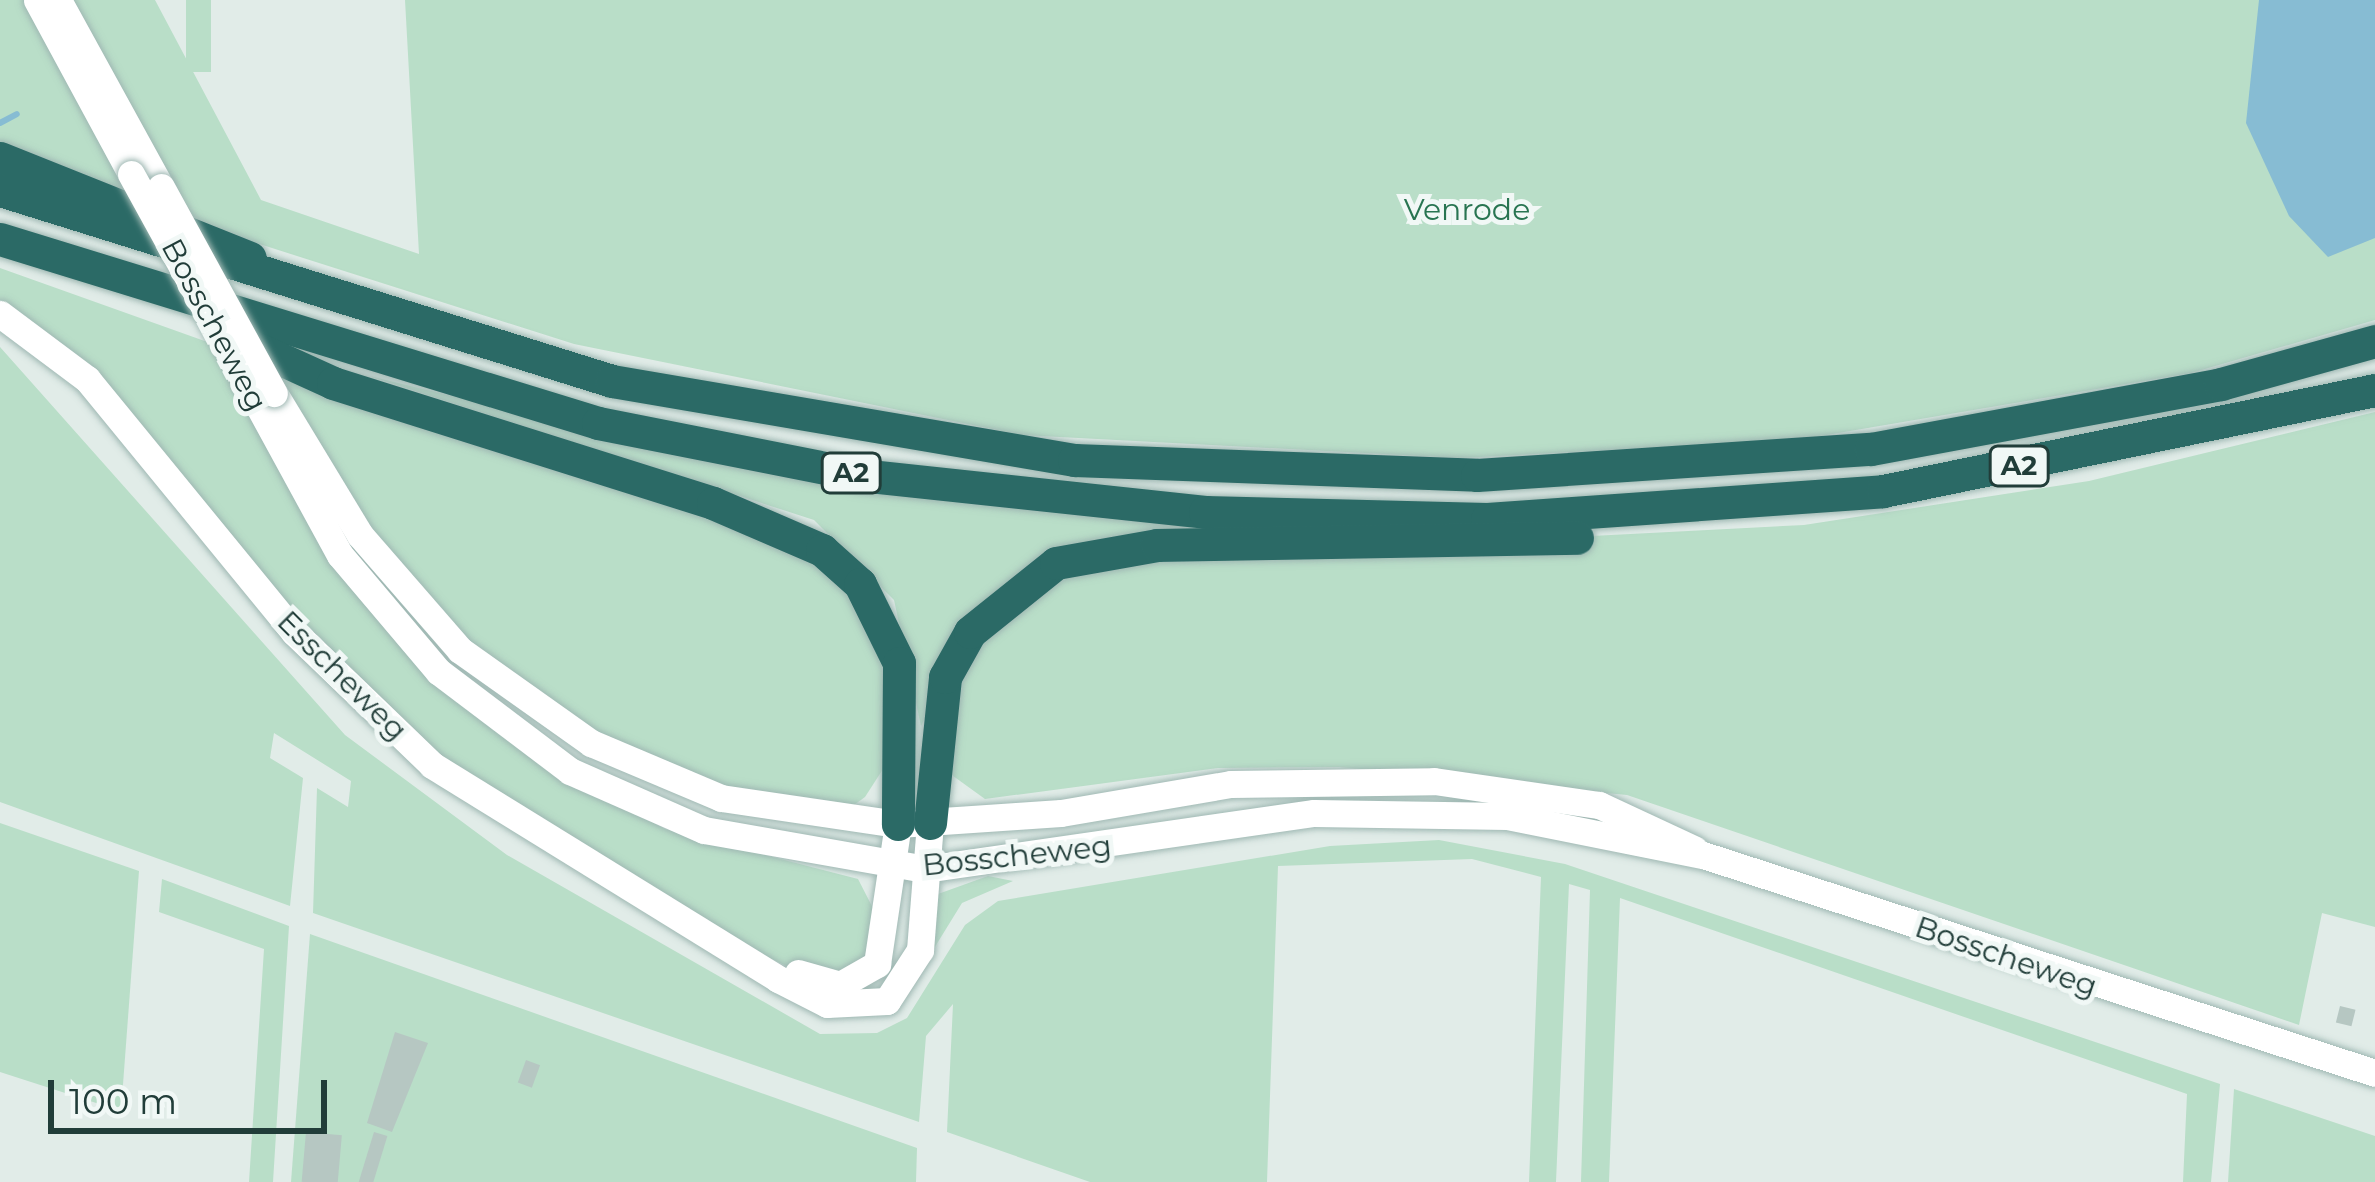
<!DOCTYPE html>
<style>
body{margin:0}
#map{position:relative;width:2375px;height:1182px;overflow:hidden;background:#e1ece8;font-family:Montserrat,sans-serif}
div>[style]{position:absolute}
.green>*{inset:0;background:#b9dec8;transform-origin:0 0}
.water>*{inset:0;background:#87bcd3}
.stream>*{height:6px;margin:-3px;padding:0 3px;transform-origin:3px;border-radius:3px;background:#87bcd3}
.building>*{inset:0;background:#b6c7c2;transform-origin:0 0}
.roads{filter:drop-shadow(0 0 3px #9fb8b3) drop-shadow(0 0 3px #9fb8b3)}
.secondary>*{height:27px;margin:-13.5px;padding:0 13.5px;transform-origin:13.5px;border-radius:13.5px;background:#fff}
.highway>*{height:33px;margin:-16.5px;padding:0 16.5px;transform-origin:16.5px;border-radius:16.5px;background:#2b6a66}
.bridges{filter:drop-shadow(0 0 3px #9fb8b3) drop-shadow(0 0 3px #9fb8b3)}
.secondary-bridge>*{height:27px;margin:-13.5px;padding:0 13.5px;transform-origin:13.5px;border-radius:13.5px;background:#fff}
span{translate:-50% -50%;white-space:nowrap;text-align:center;line-height:1.15;-webkit-text-stroke:10px #f1f8f6;paint-order:stroke}
.shield-label span{padding:3px 9px;background:#f1f8f6;border:3px solid;border-radius:9px;-webkit-text-stroke-width:0}
.shield-label{font-size:27px;color:#213d39;font-weight:700}
.park-label{font-size:30px;color:#297552}
.street-label{font-size:30px;color:#213d39}
.scale{position:absolute;left:48px;top:1080px;width:279px;height:54px;box-sizing:border-box;border:6px solid #213d39;border-top:0;padding-left:15px;font-size:36px;line-height:42px;white-space:nowrap;color:#213d39;-webkit-text-stroke:9px #f1f8f6;paint-order:stroke}
</style>
<div id="map">
<div class="green">
<i style="clip-path:polygon(0 0,28px 0,132px 201px,0 144px)"></i>
<i style="clip-path:polygon(66px 0,155px 0,261px 200px,419px 254px,405px 0,2375px 0,2375px 320px,2191px 373px,1797px 440px,1460px 458px,1022px 435px,574px 344px,190px 222px)"></i>
<i style="left:186px;top:0;width:25px;height:72px"></i>
<i style="clip-path:polygon(0 268px,213px 344px,315px 527px,539px 761px,665px 829px,858px 879px,876px 914px,860px 974px,791px 968px,750px 949px,489px 795px,372px 699px,0 304px)"></i>
<i style="clip-path:polygon(0 347px,345px 735px,507px 855px,820px 1034px,877px 1033px,907px 1018px,965px 925px,998px 901px,1330px 846px,1439px 840px,1565px 864px,2220px 1084px,2211px 1182px,2183px 1182px,2187px 1094px,1620px 898px,1609px 1182px,1581px 1182px,1590px 890px,1569px 884px,1556px 1182px,1529px 1182px,1541px 877px,1472px 859px,1278px 866px,1267px 1182px,1090px 1182px,947px 1132px,953px 1004px,926px 1036px,919px 1122px,313px 913px,317px 788px,348px 807px,351px 781px,274px 733px,270px 758px,303px 778px,290px 906px,0 802px)"></i>
<i style="clip-path:polygon(267px 363px,831px 560px,882px 664px,885px 766px,865px 797px,847px 810px,775px 801px,656px 765px,514px 685px,382px 555px)"></i>
<i style="clip-path:polygon(369px 376px,806px 481px,1252px 532px,1025px 570px,990px 598px,921px 726px,894px 600px,814px 520px)"></i>
<i style="clip-path:polygon(2375px 412px,2375px 927px,2322px 913px,2299px 1025px,1627px 795px,1339px 767px,1218px 768px,985px 799px,949px 773px,955px 692px,974px 650px,1037px 587px,1103px 561px,1804px 525px,2089px 481px)"></i>
<i style="clip-path:polygon(0 823px,139px 871px,121px 1111px,0 1072px)"></i>
<i style="clip-path:polygon(988px 876px,1013px 881px,962px 903px,925px 963px,938px 894px)"></i>
<i style="clip-path:polygon(162px 879px,289px 926px,273px 1182px,249px 1182px,264px 949px,159px 912px)"></i>
<i style="clip-path:polygon(310px 934px,917px 1148px,916px 1182px,291px 1182px)"></i>
<i style="clip-path:polygon(2234px 1089px,2375px 1136px,2375px 1182px,2228px 1182px)"></i>
</div>
<div class="water">
<i style="clip-path:polygon(2259px 0,2375px 0,2375px 238px,2328px 257px,2289px 216px,2246px 123px)"></i>
</div>
<div class="stream">
<i style="left:0;top:123px;width:19px;rotate:-28deg"></i>
</div>
<div class="building">
<i style="left:2340px;top:1006px;width:16px;height:17px;rotate:14deg"></i>
<i style="clip-path:polygon(395px 1032px,428px 1043px,392px 1132px,367px 1123px)"></i>
<i style="left:526px;top:1060px;width:15px;height:24px;rotate:20deg"></i>
<i style="left:306px;top:1132px;width:36px;height:50px;rotate:5deg"></i>
<i style="left:374px;top:1132px;width:14px;height:52px;rotate:17deg"></i>
</div>
<div class="roads">
<div class="secondary">
<i style="left:37px;top:0;width:198px;rotate:61.6deg"></i>
<i style="left:58px;top:0;width:213px;rotate:61.2deg"></i>
<i style="left:0;top:314px;width:109px;rotate:36.8deg"></i>
<i style="left:87px;top:379px;width:327px;rotate:50.7deg"></i>
<i style="left:294px;top:632px;width:192px;rotate:43.9deg"></i>
<i style="left:432px;top:765px;width:407px;rotate:31.7deg"></i>
<i style="left:778px;top:979px;width:55px;rotate:27deg"></i>
<i style="left:827px;top:1004px;width:60px;rotate:-2.9deg"></i>
<i style="left:887px;top:1001px;width:61px;rotate:-57.1deg"></i>
<i style="left:920px;top:950px;width:127px;rotate:-85.5deg"></i>
<i style="left:245px;top:381px;width:198px;rotate:61.4deg"></i>
<i style="left:340px;top:555px;width:153px;rotate:49.8deg"></i>
<i style="left:439px;top:672px;width:164px;rotate:37.1deg"></i>
<i style="left:570px;top:771px;width:146px;rotate:23.8deg"></i>
<i style="left:704px;top:830px;width:224px;rotate:10deg"></i>
<i style="left:925px;top:869px;width:393px;rotate:-8.2deg"></i>
<i style="left:1314px;top:813px;width:193px;rotate:0.9deg"></i>
<i style="left:1507px;top:816px;width:200px;rotate:11.3deg"></i>
<i style="left:1703px;top:855px;width:706px;rotate:17.97deg"></i>
<i style="left:274px;top:393px;width:166px;rotate:58.8deg"></i>
<i style="left:360px;top:535px;width:152px;rotate:49deg"></i>
<i style="left:460px;top:650px;width:161px;rotate:35.4deg"></i>
<i style="left:591px;top:743px;width:141px;rotate:22.9deg"></i>
<i style="left:721px;top:798px;width:179px;rotate:8.4deg"></i>
<i style="left:898px;top:824px;width:163px;rotate:-3.9deg"></i>
<i style="left:1061px;top:813px;width:172px;rotate:-9.7deg"></i>
<i style="left:1231px;top:784px;width:203px;rotate:-0.8deg"></i>
<i style="left:1434px;top:781px;width:167px;rotate:8.3deg"></i>
<i style="left:1599px;top:805px;width:105px;rotate:24.9deg"></i>
<i style="left:798px;top:973px;width:44px;rotate:15.9deg"></i>
<i style="left:840px;top:985px;width:43px;rotate:-29.6deg"></i>
<i style="left:877px;top:964px;width:142px;rotate:-81.5deg"></i>
</div>
<div class="highway">
<i style="left:0;top:158px;width:269px;rotate:21.8deg"></i>
<i style="left:0;top:190px;width:641px;rotate:17.33deg"></i>
<i style="left:612px;top:381px;width:469px;rotate:9.7deg"></i>
<i style="left:1074px;top:460px;width:403px;rotate:2.1deg"></i>
<i style="left:1477px;top:475px;width:395px;rotate:-3.8deg"></i>
<i style="left:1871px;top:449px;width:356px;rotate:-10.5deg"></i>
<i style="left:2221px;top:384px;width:160px;rotate:-15.6deg"></i>
<i style="left:0;top:239px;width:626px;rotate:17.1deg"></i>
<i style="left:598px;top:423px;width:267px;rotate:11.2deg"></i>
<i style="left:860px;top:475px;width:347px;rotate:6.1deg"></i>
<i style="left:1205px;top:512px;width:282px;rotate:1.4deg"></i>
<i style="left:1487px;top:519px;width:397px;rotate:-4deg"></i>
<i style="left:1883px;top:491px;width:502px;rotate:-11.6deg"></i>
<i style="left:230px;top:336px;width:113px;rotate:24.5deg"></i>
<i style="left:333px;top:383px;width:398px;rotate:17.5deg"></i>
<i style="left:713px;top:503px;width:119px;rotate:23.3deg"></i>
<i style="left:822px;top:550px;width:51px;rotate:41.8deg"></i>
<i style="left:860px;top:584px;width:88px;rotate:63.7deg"></i>
<i style="left:899px;top:663px;width:161px;rotate:90.4deg"></i>
<i style="left:930px;top:823px;width:147px;rotate:-84.1deg"></i>
<i style="left:945px;top:677px;width:51px;rotate:-60.9deg"></i>
<i style="left:970px;top:632px;width:110px;rotate:-38.7deg"></i>
<i style="left:1056px;top:563px;width:103px;rotate:-10.1deg"></i>
<i style="left:1157px;top:545px;width:420px;rotate:-1deg"></i>
</div>
</div>
<div class="bridges">
<div class="secondary-bridge">
<i style="left:131px;top:174px;width:236px;rotate:61.2deg"></i>
<i style="left:161px;top:187px;width:235px;rotate:61.3deg"></i>
</div>
</div>
<div class="shield-label">
<span style="left:2019px;top:466px">A2</span>
<span style="left:851px;top:473px">A2</span>
</div>
<div class="park-label">
<span style="left:1467px;top:210px">Venrode</span>
</div>
<div class="street-label">
<span style="left:214px;top:325px;rotate:62deg">Bosscheweg</span>
<span style="left:342px;top:676px;rotate:45deg">Esscheweg</span>
<span style="left:1017px;top:856px;rotate:-6deg">Bosscheweg</span>
<span style="left:2006px;top:957px;rotate:19deg">Bosscheweg</span>
</div>
<div class="scale">100 m</div>
</div>
